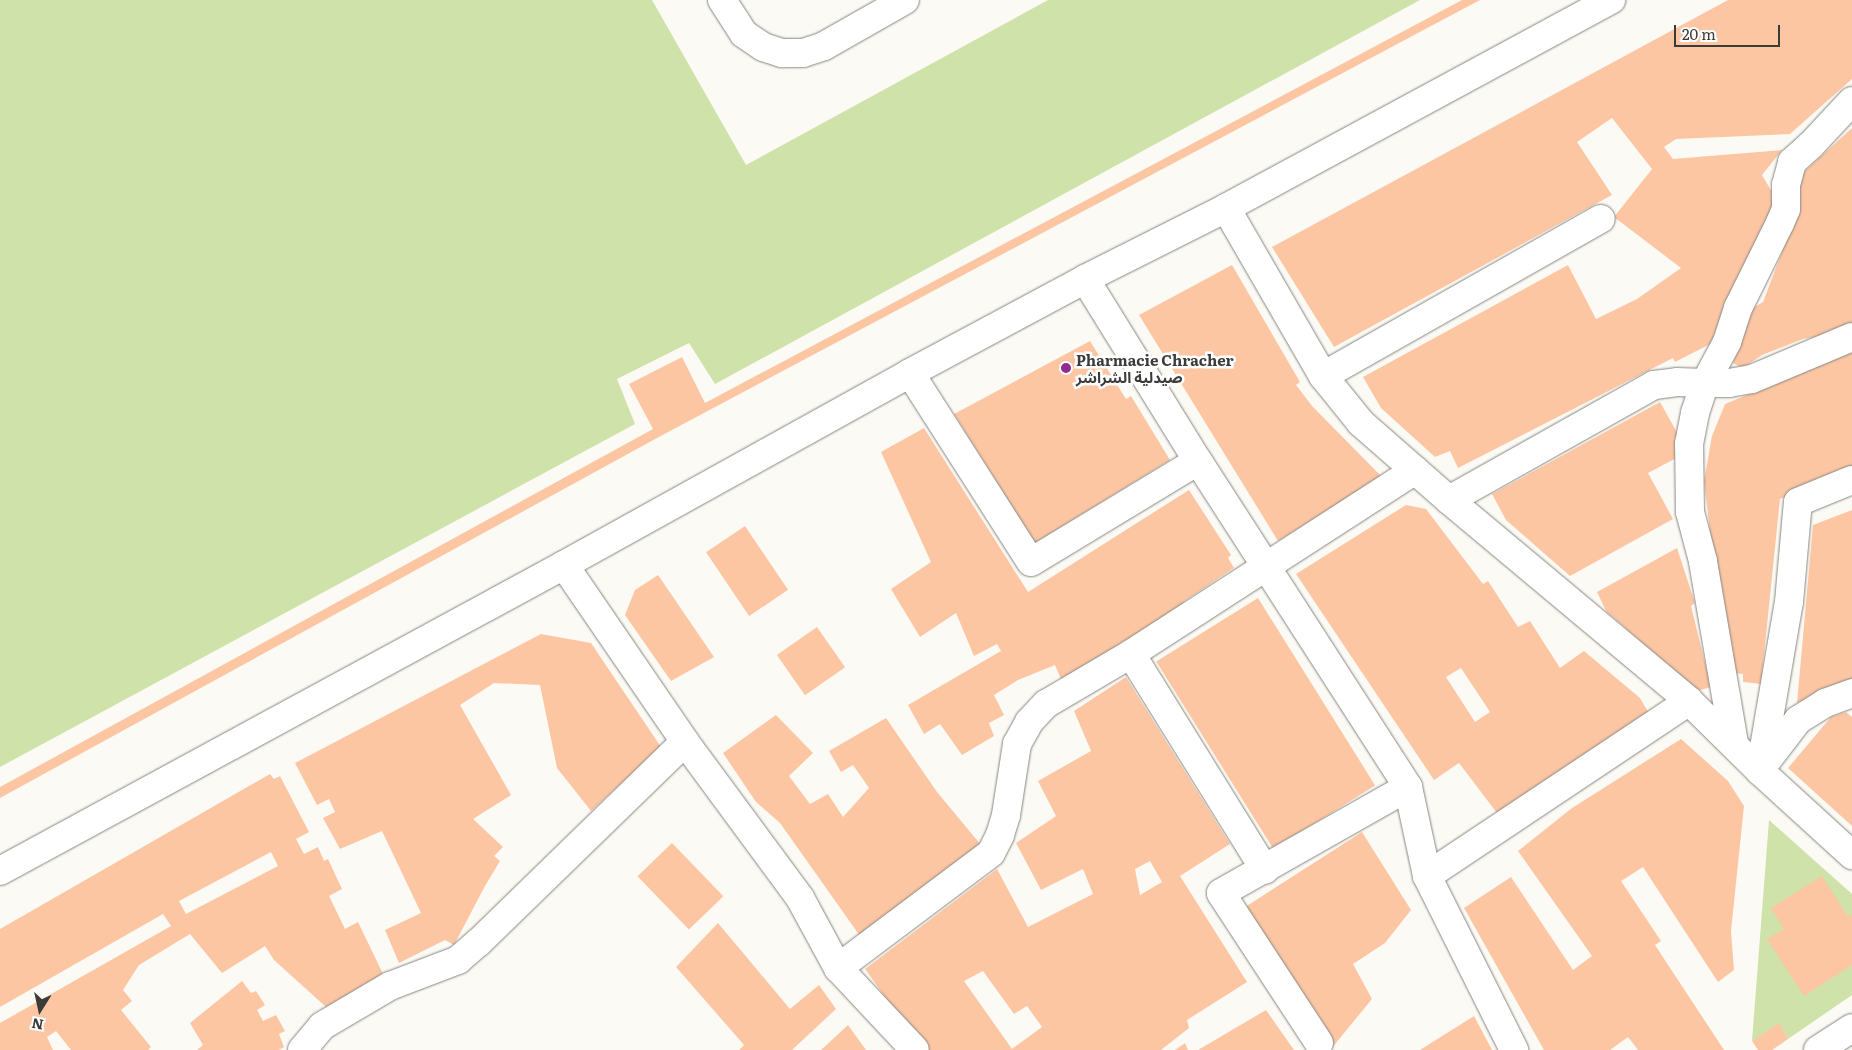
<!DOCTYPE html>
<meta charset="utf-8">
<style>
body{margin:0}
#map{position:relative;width:1852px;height:1050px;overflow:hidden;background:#fcfaf5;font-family:Literata,"Noto Sans Arabic",serif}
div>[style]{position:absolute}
.green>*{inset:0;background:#cfe2a9}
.building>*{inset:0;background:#fcc6a3;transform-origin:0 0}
.roads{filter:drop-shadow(0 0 1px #868580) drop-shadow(0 0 1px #868580)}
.minor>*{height:28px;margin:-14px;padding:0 14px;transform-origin:14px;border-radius:14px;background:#fff}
.dots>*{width:14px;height:14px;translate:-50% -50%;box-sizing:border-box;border:2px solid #fff;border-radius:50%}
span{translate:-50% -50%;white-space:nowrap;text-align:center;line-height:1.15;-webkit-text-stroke:5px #fff;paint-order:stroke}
.poi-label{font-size:15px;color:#3b3b39;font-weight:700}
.left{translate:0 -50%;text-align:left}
.north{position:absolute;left:15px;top:985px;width:50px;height:50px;-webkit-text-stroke:4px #fff;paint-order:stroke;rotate:190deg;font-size:14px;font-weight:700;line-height:20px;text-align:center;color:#3b3b39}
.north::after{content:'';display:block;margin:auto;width:18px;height:22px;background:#3b3b39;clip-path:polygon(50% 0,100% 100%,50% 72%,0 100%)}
.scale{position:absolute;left:1674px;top:25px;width:106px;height:22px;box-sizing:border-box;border:2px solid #3b3b39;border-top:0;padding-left:6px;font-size:15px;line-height:18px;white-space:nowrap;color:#3b3b39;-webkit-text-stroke:4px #fff;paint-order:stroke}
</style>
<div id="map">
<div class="green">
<i style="clip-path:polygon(0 0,652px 0,746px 165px,1048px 0,1420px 0,715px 384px,689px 343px,617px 379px,635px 424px,0 767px)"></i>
<i style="clip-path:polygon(1769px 820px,1852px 894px,1852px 995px,1788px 1039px,1779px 1024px,1752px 1041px)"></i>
</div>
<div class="building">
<i style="clip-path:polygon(1462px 0,1480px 0,657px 438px,0 798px,0 787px,653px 429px,629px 384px,682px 357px,705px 403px)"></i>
<i style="clip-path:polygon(1728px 0,1852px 0,1852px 79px,1790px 134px,1676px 139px,1664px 147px,1673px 159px,1782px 150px,1762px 175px,1779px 204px,1718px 340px,1675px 362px,1673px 358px,1458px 468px,1450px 451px,1435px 457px,1381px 408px,1363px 377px,1568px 265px,1596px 319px,1637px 299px,1681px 268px,1614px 217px,1652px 169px,1612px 118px,1577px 142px,1612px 195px,1334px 347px,1272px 247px)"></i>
<i style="clip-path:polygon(1852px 128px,1852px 324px,1827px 335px,1803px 339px,1762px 355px,1743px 368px,1733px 363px,1750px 310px,1763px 302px,1795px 218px,1795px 185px,1806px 170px)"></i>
<i style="clip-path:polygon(1232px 265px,1300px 382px,1296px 385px,1313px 407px,1382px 477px,1278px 541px,1139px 315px)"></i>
<i style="clip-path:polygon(1090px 341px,1126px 399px,1131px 396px,1170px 460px,1035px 543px,954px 414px)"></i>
<i style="clip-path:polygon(1852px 351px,1852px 469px,1780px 499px,1761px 684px,1743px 682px,1743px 674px,1727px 672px,1704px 481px,1712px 436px,1725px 404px)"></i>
<i style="clip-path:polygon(1660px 402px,1679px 436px,1674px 438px,1682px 455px,1648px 473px,1673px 519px,1570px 576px,1506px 520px,1492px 494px)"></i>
<i style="clip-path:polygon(924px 428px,1028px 592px,1189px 490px,1231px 555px,1228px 558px,1234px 568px,1183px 602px,1186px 606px,1061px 679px,1055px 665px,1018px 680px,994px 695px,1004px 715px,989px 723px,994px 736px,962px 755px,940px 724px,924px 734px,908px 705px,1001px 651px,997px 644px,974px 656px,956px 613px,920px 637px,891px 589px,931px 562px,881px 452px)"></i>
<i style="clip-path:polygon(evenodd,1406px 505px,1426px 509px,1483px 584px,1488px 581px,1518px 627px,1530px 621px,1560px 668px,1584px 651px,1640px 698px,1651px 717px,1497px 813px,1459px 763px,1434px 780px,1296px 574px,1406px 505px,1461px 668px,1490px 712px,1475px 722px,1446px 677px,1461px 668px)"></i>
<i style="clip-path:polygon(1852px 510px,1852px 680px,1797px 703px,1813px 525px)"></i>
<i style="left:745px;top:526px;width:77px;height:47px;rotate:56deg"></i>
<i style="clip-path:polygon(1677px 548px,1695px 603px,1691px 606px,1711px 687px,1697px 691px,1606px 611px,1597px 592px)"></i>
<i style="clip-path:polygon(658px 575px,714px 657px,671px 681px,625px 615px,635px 590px)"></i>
<i style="left:1258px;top:598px;width:221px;height:120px;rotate:58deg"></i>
<i style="left:817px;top:627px;width:49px;height:49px;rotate:55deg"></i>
<i style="clip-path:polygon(541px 634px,591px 643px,661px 747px,591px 811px,557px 768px,540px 685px,494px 683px,460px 705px,511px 795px,473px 819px,503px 847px,494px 856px,500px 861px,485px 886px,454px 945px,445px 940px,399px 963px,385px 930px,421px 913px,382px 831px,340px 849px,323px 818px,335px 812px,329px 799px,317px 805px,295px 763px)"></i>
<i style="clip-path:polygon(evenodd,1126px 677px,1230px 844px,1180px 876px,1247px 982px,1187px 1020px,1189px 1028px,1161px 1050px,923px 1050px,865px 969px,997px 869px,1028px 927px,1093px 894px,1083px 869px,1041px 890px,1016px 843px,1056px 816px,1038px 781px,1091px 751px,1074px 711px,1126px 677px,1150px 861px,1162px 882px,1140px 895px,1135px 869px,1150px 861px,1126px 677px,983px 971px,1014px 1014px,1027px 1006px,1042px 1027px,1012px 1049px,964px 981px,983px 971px)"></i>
<i style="clip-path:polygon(1846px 712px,1852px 717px,1852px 826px,1788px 768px,1831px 717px)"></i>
<i style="clip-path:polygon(776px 715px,813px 753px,789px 776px,810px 804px,828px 794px,843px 817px,869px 788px,853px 765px,841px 772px,829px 751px,886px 718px,937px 792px,981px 845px,860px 936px,780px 823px,756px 802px,723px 753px)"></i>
<i style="clip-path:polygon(1681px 739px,1728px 781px,1744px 806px,1731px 931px,1734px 970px,1718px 982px,1643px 867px,1621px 881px,1661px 941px,1655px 945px,1724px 1050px,1638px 1050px,1628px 1037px,1610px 1050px,1544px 1050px,1464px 908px,1511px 877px,1573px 970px,1592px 956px,1518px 851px,1572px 808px)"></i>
<i style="clip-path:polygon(evenodd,270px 774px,274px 779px,280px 776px,309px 832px,296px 839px,304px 854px,318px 847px,324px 861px,328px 859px,342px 889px,329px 896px,345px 929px,358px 922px,383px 974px,326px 1007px,274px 960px,265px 946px,222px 973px,190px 934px,139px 965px,123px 990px,132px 1001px,121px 1010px,151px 1047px,148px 1050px,71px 1050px,56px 1031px,47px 1037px,53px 1050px,0 1050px,0 1023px,171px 926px,163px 914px,0 1007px,0 929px,270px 774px,271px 852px,278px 866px,186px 914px,179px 901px,271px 852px)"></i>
<i style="clip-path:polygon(1362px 832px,1411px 910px,1385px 943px,1353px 964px,1372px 999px,1331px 1049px,1242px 909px)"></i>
<i style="left:672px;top:843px;width:74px;height:48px;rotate:46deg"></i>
<i style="clip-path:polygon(1822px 876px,1848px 917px,1852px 914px,1852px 965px,1804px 996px,1767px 939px,1784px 929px,1771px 908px)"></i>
<i style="clip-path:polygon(718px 923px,790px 1009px,819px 985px,836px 1009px,792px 1050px,739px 1050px,744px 1045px,676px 967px)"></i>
<i style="clip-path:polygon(242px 981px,251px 993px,256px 991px,265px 1005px,257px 1010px,263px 1021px,276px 1015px,285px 1031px,279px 1034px,284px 1047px,279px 1050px,197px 1050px,203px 1045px,190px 1023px)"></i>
<i style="clip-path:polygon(1266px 1010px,1294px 1050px,1198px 1050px)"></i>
<i style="clip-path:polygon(1474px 1016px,1492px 1050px,1420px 1050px)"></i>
<i style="clip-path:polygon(1779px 1023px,1788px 1039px,1772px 1050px,1758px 1050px,1752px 1041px)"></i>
<i style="clip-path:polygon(848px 1025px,866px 1050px,821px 1050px)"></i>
<i style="clip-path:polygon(1185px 1043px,1188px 1050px,1175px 1050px)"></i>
</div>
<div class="roads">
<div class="minor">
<i style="left:722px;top:0;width:40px;rotate:57.1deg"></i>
<i style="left:744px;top:34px;width:23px;rotate:34deg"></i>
<i style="left:763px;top:47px;width:20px;rotate:18deg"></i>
<i style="left:782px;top:53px;width:21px"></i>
<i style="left:803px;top:53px;width:22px;rotate:-18deg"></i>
<i style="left:824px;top:46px;width:93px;rotate:-29.6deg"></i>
<i style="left:1226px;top:208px;width:194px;rotate:60deg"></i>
<i style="left:1323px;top:376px;width:60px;rotate:51deg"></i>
<i style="left:1361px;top:423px;width:117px;rotate:41.2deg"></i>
<i style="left:1449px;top:500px;width:313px;rotate:39.9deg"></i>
<i style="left:1689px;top:701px;width:100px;rotate:44.6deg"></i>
<i style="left:1760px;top:771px;width:125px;rotate:42.4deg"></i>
<i style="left:1085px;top:279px;width:214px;rotate:58.2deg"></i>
<i style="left:1198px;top:461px;width:388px;rotate:57.2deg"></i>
<i style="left:1408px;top:787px;width:91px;rotate:77.9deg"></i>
<i style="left:1427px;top:876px;width:195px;rotate:63.4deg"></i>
<i style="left:910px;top:373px;width:224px;rotate:57.4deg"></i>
<i style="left:1031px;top:562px;width:195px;rotate:-31.2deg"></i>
<i style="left:1323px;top:376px;width:319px;rotate:-29.5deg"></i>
<i style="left:1449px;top:500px;width:235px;rotate:-29.3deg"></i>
<i style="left:1654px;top:385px;width:23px;rotate:-7deg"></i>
<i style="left:1677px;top:382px;width:28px;rotate:2deg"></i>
<i style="left:1705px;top:383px;width:47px;rotate:-61.8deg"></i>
<i style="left:1727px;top:342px;width:36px;rotate:-72deg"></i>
<i style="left:1738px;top:308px;width:95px;rotate:-63.7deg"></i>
<i style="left:1780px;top:223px;width:15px;rotate:-67deg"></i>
<i style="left:1786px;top:209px;width:24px;rotate:-90deg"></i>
<i style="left:1786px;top:185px;width:24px;rotate:-75deg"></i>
<i style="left:1792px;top:162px;width:25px;rotate:-42deg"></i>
<i style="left:1811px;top:145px;width:60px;rotate:-47deg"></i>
<i style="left:564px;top:565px;width:214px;rotate:55.6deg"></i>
<i style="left:685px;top:742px;width:194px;rotate:53.6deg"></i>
<i style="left:800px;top:898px;width:80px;rotate:61.5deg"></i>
<i style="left:838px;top:968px;width:112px;rotate:46.8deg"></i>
<i style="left:1131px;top:654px;width:254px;rotate:58.2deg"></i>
<i style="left:1734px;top:743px;width:185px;rotate:-99.7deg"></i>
<i style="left:1703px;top:561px;width:51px;rotate:-104.9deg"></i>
<i style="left:1690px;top:512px;width:68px;rotate:-90.8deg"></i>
<i style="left:1689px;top:444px;width:32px;rotate:-79deg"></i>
<i style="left:1695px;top:413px;width:32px;rotate:-72deg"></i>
<i style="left:1705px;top:383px;width:24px"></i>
<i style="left:1729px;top:383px;width:23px;rotate:-10deg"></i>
<i style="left:1752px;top:379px;width:108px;rotate:-22.8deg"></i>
<i style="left:1762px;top:767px;width:59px;rotate:-52.5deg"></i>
<i style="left:1798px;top:720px;width:32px;rotate:-32deg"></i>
<i style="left:1825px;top:703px;width:29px;rotate:-20deg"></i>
<i style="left:1760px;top:771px;width:171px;rotate:-80.3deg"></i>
<i style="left:1789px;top:602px;width:100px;rotate:-84.9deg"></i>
<i style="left:1798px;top:502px;width:58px;rotate:-22.2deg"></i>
<i style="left:0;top:871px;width:642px;rotate:-28.48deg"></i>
<i style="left:564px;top:565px;width:396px;rotate:-29deg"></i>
<i style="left:910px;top:373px;width:199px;rotate:-28.2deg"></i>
<i style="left:1085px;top:279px;width:158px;rotate:-26.7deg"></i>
<i style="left:1226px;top:208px;width:438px;rotate:-28.4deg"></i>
<i style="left:1427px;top:876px;width:315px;rotate:-33.7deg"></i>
<i style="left:838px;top:968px;width:191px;rotate:-36.9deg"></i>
<i style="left:991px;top:853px;width:20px;rotate:-63deg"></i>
<i style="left:1000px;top:835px;width:21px;rotate:-73deg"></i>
<i style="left:1006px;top:815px;width:72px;rotate:-81.2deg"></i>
<i style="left:1017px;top:744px;width:25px;rotate:-61deg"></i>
<i style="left:1029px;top:722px;width:25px;rotate:-47deg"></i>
<i style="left:1046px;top:704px;width:99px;rotate:-30.5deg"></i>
<i style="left:1131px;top:654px;width:338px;rotate:-32.9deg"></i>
<i style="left:1319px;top:1043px;width:179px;rotate:-123.2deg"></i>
<i style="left:1221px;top:893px;width:215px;rotate:-29.5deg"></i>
<i style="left:302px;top:1050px;width:31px;rotate:-50deg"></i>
<i style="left:322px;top:1026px;width:79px;rotate:-30.5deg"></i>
<i style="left:390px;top:986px;width:73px;rotate:-20.9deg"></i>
<i style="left:458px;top:960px;width:28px;rotate:-41deg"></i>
<i style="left:479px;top:942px;width:287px;rotate:-44.2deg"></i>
<i style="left:1818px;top:1050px;width:40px;rotate:-32.9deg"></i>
</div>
</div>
<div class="dots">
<i style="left:1066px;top:368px;background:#922b90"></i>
</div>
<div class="poi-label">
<span class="left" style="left:1076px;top:368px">Pharmacie Chracher<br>صيدلية الشراشر</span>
</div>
<div class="north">N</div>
<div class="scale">20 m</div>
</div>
